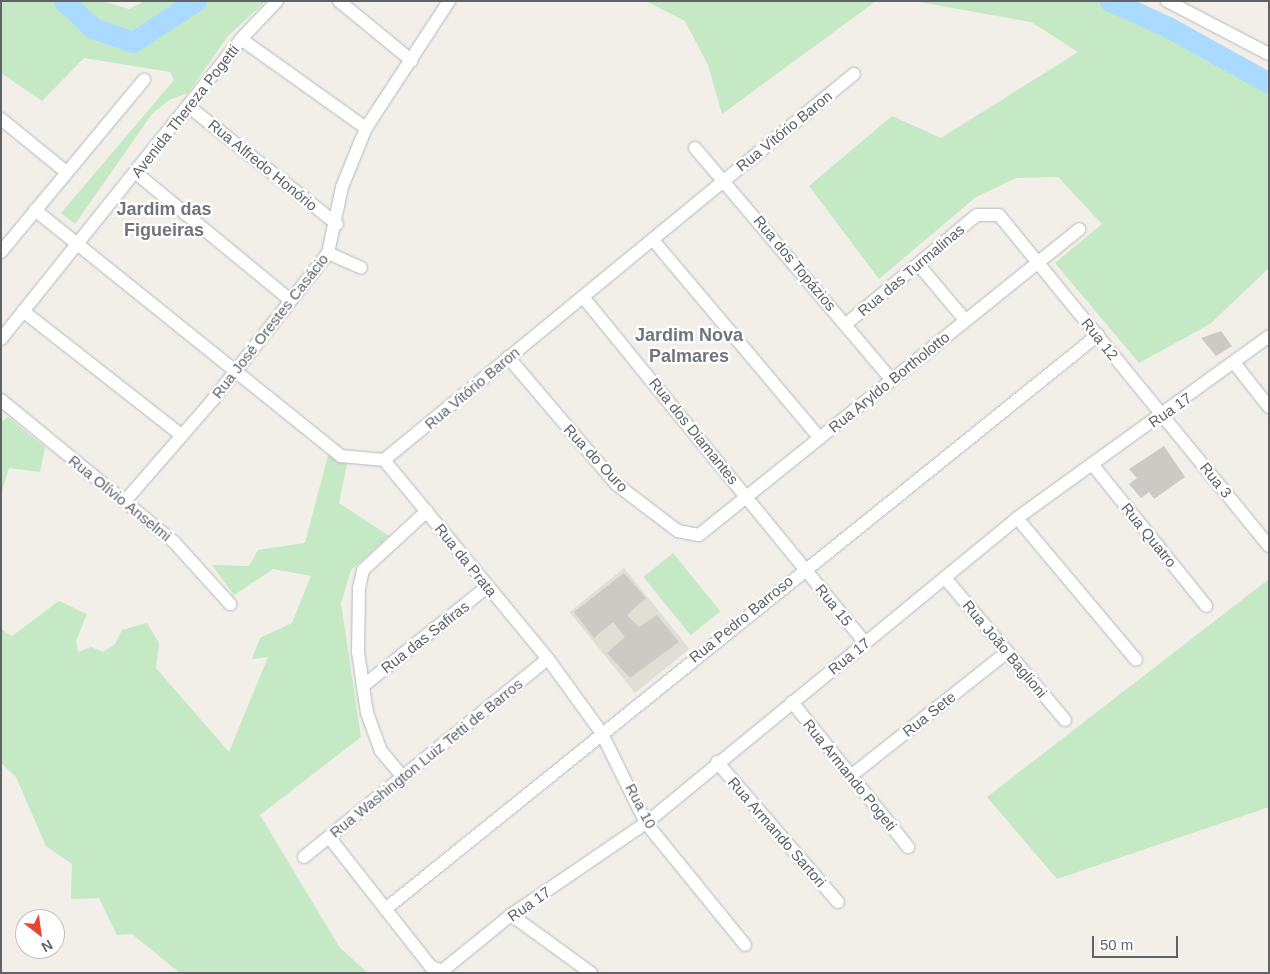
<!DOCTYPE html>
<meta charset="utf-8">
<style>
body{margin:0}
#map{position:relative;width:1270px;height:974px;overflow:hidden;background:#f1efe8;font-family:Arial,sans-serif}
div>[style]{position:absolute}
.education>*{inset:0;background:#e1ded6;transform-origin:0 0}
.green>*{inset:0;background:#c5e8c5;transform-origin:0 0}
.river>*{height:21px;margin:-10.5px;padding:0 10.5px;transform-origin:10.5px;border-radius:10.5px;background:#aadaff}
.building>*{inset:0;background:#cccac5}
.roads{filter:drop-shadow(0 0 1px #b5b8bc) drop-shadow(0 0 1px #b5b8bc)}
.minor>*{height:12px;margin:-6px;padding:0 6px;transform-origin:6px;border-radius:6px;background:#fff}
span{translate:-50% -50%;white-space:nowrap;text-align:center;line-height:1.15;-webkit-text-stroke:4.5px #fff;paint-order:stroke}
.street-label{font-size:15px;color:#5f6368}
.quarter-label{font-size:18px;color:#70757a;font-weight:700}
.frame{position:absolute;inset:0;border:2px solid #5f6368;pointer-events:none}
.north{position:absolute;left:15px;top:909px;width:50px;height:50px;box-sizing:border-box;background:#fff;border:1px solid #bfc1c3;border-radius:50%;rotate:150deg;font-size:14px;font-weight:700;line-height:20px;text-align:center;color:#5f6368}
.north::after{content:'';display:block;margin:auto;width:18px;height:22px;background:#ea4335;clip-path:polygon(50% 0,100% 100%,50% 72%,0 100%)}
.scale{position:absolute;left:1092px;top:936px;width:86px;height:22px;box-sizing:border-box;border:2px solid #5f6368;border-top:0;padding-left:6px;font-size:15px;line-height:18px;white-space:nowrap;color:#5f6368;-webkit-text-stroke:4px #fff;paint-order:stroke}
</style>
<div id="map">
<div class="education">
<i style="left:624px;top:568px;width:104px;height:70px;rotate:51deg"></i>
</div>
<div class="green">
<i style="clip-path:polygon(1px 1px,102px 1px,129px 9px,145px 1px,266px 1px,228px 36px,188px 93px,169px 100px,152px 114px,75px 224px,61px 213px,174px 80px,170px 72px,84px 58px,42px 101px,1px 73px)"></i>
<i style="clip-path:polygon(646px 1px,876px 1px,722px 114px,708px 65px,685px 21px)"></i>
<i style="clip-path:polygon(914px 1px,1138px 1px,1269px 74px,1269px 268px,1210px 324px,1139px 363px,1055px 263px,1102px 224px,1058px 177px,1016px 178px,976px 197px,879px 279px,809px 186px,892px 116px,941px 138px,1078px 52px,1031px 22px)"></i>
<i style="clip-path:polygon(8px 417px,45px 447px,40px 472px,9px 468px,1px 494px,1px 422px)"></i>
<i style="clip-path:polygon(328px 455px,347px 464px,339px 503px,389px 536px,351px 570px,341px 603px,361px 737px,260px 815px,340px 948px,368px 973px,180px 973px,132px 934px,117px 935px,99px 898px,71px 899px,72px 864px,46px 846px,16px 777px,1px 763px,1px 629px,12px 636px,59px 601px,87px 614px,76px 641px,78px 652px,91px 647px,103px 652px,115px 644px,122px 630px,147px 623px,159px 643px,156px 668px,229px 752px,268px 657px,252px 659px,260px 638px,292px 623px,311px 576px,273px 569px,234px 595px,212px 565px,249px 566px,258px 550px,305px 543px)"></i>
<i style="left:673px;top:553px;width:75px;height:38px;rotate:51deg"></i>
<i style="clip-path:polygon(1269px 579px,1269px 807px,1057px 879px,987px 797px)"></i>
</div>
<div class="river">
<i style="left:64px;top:1px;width:40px;rotate:43deg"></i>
<i style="left:93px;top:28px;width:42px;rotate:19.3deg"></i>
<i style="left:133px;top:42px;width:75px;rotate:-33.1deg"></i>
<i style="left:1110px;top:1px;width:64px;rotate:24.1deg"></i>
<i style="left:1168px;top:27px;width:115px;rotate:29deg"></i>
</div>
<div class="building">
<i style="clip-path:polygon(1221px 331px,1232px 346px,1216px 356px,1201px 338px)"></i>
<i style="clip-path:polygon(1164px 446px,1185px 477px,1154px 499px,1149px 492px,1141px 498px,1129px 484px,1137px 478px,1129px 469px)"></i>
<i style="clip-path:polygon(624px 573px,646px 598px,627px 615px,639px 627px,657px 615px,679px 642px,630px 678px,607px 653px,625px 637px,613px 622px,594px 638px,574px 612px)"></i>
</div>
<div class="roads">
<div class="minor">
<i style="left:339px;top:1px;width:94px;rotate:39.4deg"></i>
<i style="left:1167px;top:1px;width:115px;rotate:27.5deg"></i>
<i style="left:241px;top:39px;width:153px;rotate:35.5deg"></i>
<i style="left:188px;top:106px;width:190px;rotate:38.4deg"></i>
<i style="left:1px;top:119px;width:82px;rotate:39.1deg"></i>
<i style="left:695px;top:148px;width:304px;rotate:49.7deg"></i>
<i style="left:136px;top:173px;width:198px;rotate:39.5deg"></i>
<i style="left:35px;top:210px;width:393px;rotate:38.8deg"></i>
<i style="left:341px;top:456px;width:43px;rotate:5.3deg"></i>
<i style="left:384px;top:460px;width:608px;rotate:-39.4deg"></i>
<i style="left:653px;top:240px;width:259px;rotate:49.9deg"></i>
<i style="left:1px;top:252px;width:224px;rotate:-50.3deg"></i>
<i style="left:328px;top:253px;width:36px;rotate:24deg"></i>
<i style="left:918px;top:264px;width:73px;rotate:50deg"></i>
<i style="left:583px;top:297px;width:446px;rotate:50.8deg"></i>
<i style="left:23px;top:311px;width:201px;rotate:38.1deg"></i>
<i style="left:846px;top:324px;width:170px;rotate:-39.8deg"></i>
<i style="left:977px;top:215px;width:22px"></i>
<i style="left:999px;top:215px;width:427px;rotate:50.8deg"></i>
<i style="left:1px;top:339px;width:384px;rotate:-51.3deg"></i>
<i style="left:241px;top:39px;width:52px;rotate:-46.5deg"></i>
<i style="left:508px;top:357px;width:167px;rotate:49.6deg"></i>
<i style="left:616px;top:484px;width:78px;rotate:37.2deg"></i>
<i style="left:678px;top:531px;width:21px;rotate:11deg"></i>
<i style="left:699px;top:535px;width:488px;rotate:-38.8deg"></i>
<i style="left:1235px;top:364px;width:55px;rotate:51.7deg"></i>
<i style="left:1px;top:400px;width:224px;rotate:39.4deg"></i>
<i style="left:174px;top:542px;width:84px;rotate:47.9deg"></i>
<i style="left:384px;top:460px;width:258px;rotate:50.5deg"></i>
<i style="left:548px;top:659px;width:90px;rotate:54deg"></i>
<i style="left:601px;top:732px;width:102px;rotate:63.7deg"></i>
<i style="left:646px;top:823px;width:157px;rotate:50.9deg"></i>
<i style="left:1092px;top:464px;width:182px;rotate:51.2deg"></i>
<i style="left:125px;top:501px;width:133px;rotate:-49deg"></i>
<i style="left:212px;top:401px;width:188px;rotate:-51.9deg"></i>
<i style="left:328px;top:253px;width:67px;rotate:-78deg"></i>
<i style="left:342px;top:187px;width:64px;rotate:-67.9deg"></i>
<i style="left:366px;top:128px;width:152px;rotate:-56.8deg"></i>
<i style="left:1017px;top:518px;width:185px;rotate:50deg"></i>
<i style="left:945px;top:578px;width:186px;rotate:49.8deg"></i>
<i style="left:363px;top:686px;width:159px;rotate:-38.6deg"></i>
<i style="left:792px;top:702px;width:186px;rotate:51.3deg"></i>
<i style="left:717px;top:762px;width:185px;rotate:49.2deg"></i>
<i style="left:852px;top:775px;width:196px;rotate:-38.4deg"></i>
<i style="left:402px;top:776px;width:33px;rotate:-130deg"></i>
<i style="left:381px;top:751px;width:40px;rotate:-110.2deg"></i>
<i style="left:367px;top:713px;width:62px;rotate:-98.4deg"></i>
<i style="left:358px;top:652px;width:64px;rotate:-89.1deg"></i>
<i style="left:359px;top:588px;width:18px;rotate:-77deg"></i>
<i style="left:363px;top:570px;width:87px;rotate:-42.7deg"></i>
<i style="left:329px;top:837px;width:164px;rotate:51.9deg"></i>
<i style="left:430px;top:966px;width:13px;rotate:23deg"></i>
<i style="left:442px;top:971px;width:89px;rotate:-39.1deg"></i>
<i style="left:511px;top:915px;width:163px;rotate:-34.3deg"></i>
<i style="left:646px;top:823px;width:480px;rotate:-39.4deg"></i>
<i style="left:1017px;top:518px;width:311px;rotate:-35.8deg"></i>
<i style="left:304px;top:857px;width:314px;rotate:-39.1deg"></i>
<i style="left:388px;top:907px;width:912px;rotate:-38.86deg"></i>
<i style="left:511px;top:915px;width:99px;rotate:35.9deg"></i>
</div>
</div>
<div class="street-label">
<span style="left:185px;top:111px;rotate:-52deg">Avenida Thereza Pogetti</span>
<span style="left:784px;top:131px;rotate:-39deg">Rua Vitório Baron</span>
<span style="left:263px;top:165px;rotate:39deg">Rua Alfredo Honório</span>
<span style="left:795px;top:263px;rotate:50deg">Rua dos Topázios</span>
<span style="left:911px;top:270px;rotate:-40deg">Rua das Turmalinas</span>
<span style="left:270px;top:326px;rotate:-52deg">Rua José Orestes Casácio</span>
<span style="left:1100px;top:339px;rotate:51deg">Rua 12</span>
<span style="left:889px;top:382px;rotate:-39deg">Rua Aryldo Bortholotto</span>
<span style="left:472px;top:388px;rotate:-40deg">Rua Vitório Baron</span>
<span style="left:1170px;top:410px;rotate:-35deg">Rua 17</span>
<span style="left:694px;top:431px;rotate:51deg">Rua dos Diamantes</span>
<span style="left:596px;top:458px;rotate:47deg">Rua do Ouro</span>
<span style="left:1216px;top:480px;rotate:51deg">Rua 3</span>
<span style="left:120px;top:498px;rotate:39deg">Rua Olívio Anselmi</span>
<span style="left:1149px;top:535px;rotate:51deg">Rua Quatro</span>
<span style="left:466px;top:560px;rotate:51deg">Rua da Prata</span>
<span style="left:834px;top:605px;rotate:51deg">Rua 15</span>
<span style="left:741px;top:619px;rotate:-39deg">Rua Pedro Barroso</span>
<span style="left:425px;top:637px;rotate:-38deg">Rua das Safiras</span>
<span style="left:1005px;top:649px;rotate:50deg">Rua João Baglioni</span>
<span style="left:849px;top:656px;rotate:-39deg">Rua 17</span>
<span style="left:929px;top:714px;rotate:-38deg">Rua Sete</span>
<span style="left:426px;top:758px;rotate:-39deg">Rua Washington Luiz Tetti de Barros</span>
<span style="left:850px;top:775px;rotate:51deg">Rua Armando Pogeti</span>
<span style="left:641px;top:806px;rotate:62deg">Rua 10</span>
<span style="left:777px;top:832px;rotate:49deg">Rua Armando Sartori</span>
<span style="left:529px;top:904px;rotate:-35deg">Rua 17</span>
</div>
<div class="quarter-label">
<span style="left:164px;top:220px">Jardim das<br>Figueiras</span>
<span style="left:689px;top:346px">Jardim Nova<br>Palmares</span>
</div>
<div class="frame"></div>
<div class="north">N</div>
<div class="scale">50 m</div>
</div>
